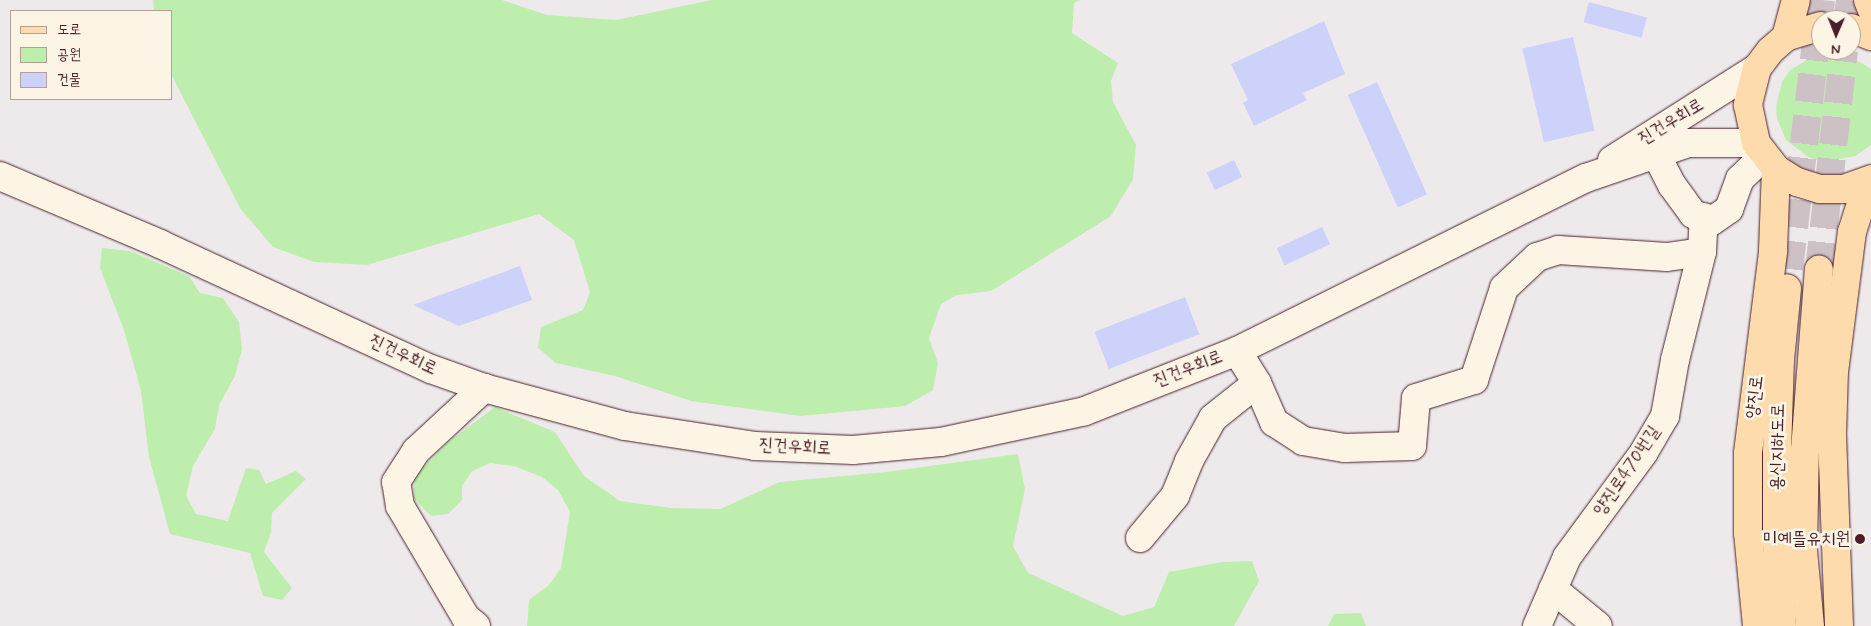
<!DOCTYPE html>
<meta charset="utf-8">
<style>
body{margin:0}
#map{position:relative;width:1871px;height:626px;overflow:hidden;background:#eeeaeb;font-family:Mynerve,"Poor Story",sans-serif}
div>[style]{position:absolute}
.green>*{inset:0;background:#beeead}
.building>*{inset:0;background:#ccd2fa;transform-origin:0 0}
.major-tunnel>*{height:28px;margin-top:-14px;transform-origin:0;background:repeating-linear-gradient(90deg,#cdc1c5 0 28px,transparent 0 42px)}
.roads{filter:drop-shadow(0 0 1px #4a1f2b) drop-shadow(0 0 1px #4a1f2b)}
.minor>*{height:28px;margin:-14px;padding:0 14px;transform-origin:14px;border-radius:14px;background:#fcf5e5}
.major>*{height:28px;margin:-14px;padding:0 14px;transform-origin:14px;border-radius:14px;background:#fddbac}
.dots>*{width:14px;height:14px;translate:-50% -50%;box-sizing:border-box;border:2px solid #fcf5e5;border-radius:50%}
span{translate:-50% -50%;white-space:nowrap;text-align:center;line-height:1.15;-webkit-text-stroke:5px #fcf5e5;paint-order:stroke}
.street-label{font-size:18px;color:#4a1f2b}
.poi-label{font-size:18px;color:#4a1f2b}
.right{translate:-100% -50%;text-align:right}
.legend{position:absolute;left:10px;top:10px;width:162px;height:90px;box-sizing:border-box;background:#fcf5e5;border:1px solid #b59f9b;margin:0;padding:6px 9px;list-style:none;font-size:15px;color:#4a1f2b}
.legend li{display:flex;align-items:center;gap:10px;height:25px}
.legend b{width:25px;border:1px solid #b59f9b}
.north{position:absolute;left:1811px;top:10px;width:50px;height:50px;box-sizing:border-box;background:#fcf5e5;border:1px solid #b59f9b;border-radius:50%;rotate:181deg;font-size:14px;font-weight:700;line-height:20px;text-align:center;color:#4a1f2b}
.north::after{content:'';display:block;margin:auto;width:18px;height:22px;background:#4a1f2b;clip-path:polygon(50% 0,100% 100%,50% 72%,0 100%)}
</style>
<div id="map">
<div class="green">
<i style="clip-path:polygon(153px 0,502px 0,547px 15px,616px 20px,712px 0,1080px 0,1074px 3px,1072px 33px,1118px 63px,1111px 81px,1113px 102px,1136px 145px,1133px 179px,1111px 216px,991px 291px,957px 295px,941px 304px,929px 338px,938px 363px,933px 390px,905px 406px,801px 416px,691px 401px,615px 376px,556px 363px,538px 348px,541px 327px,583px 310px,590px 292px,574px 240px,539px 214px,367px 265px,314px 262px,273px 247px,240px 208px,171px 74px,171px 11px,154px 11px)"></i>
<i style="clip-path:polygon(1834px 53px,1850px 56px,1871px 69px,1871px 145px,1855px 156px,1824px 162px,1808px 157px,1786px 140px,1777px 119px,1776px 106px,1782px 82px,1790px 70px,1817px 54px)"></i>
<i style="clip-path:polygon(102px 248px,130px 251px,189px 276px,200px 293px,223px 298px,239px 322px,242px 349px,235px 376px,219px 405px,215px 429px,193px 466px,186px 496px,196px 514px,228px 521px,246px 468px,259px 470px,266px 484px,296px 471px,306px 479px,272px 513px,271px 532px,264px 552px,292px 588px,282px 600px,263px 596px,250px 553px,170px 534px,149px 457px,141px 391px,124px 330px,100px 268px)"></i>
<i style="clip-path:polygon(495px 407px,555px 432px,584px 476px,620px 501px,671px 508px,720px 509px,780px 482px,886px 472px,1018px 454px,1025px 489px,1013px 546px,1028px 573px,1123px 616px,1154px 607px,1169px 572px,1222px 562px,1252px 561px,1259px 581px,1234px 626px,527px 626px,529px 600px,549px 585px,561px 568px,570px 512px,558px 490px,542px 477px,514px 466px,490px 463px,472px 471px,462px 486px,462px 500px,448px 514px,431px 516px,414px 499px,414px 476px,448px 442px)"></i>
<i style="clip-path:polygon(1361px 613px,1366px 626px,1328px 626px,1334px 614px)"></i>
</div>
<div class="building">
<i style="left:1589px;top:2px;width:60px;height:21px;rotate:15deg"></i>
<i style="clip-path:polygon(1324px 21px,1345px 74px,1303px 93px,1307px 100px,1254px 126px,1243px 103px,1248px 100px,1231px 64px)"></i>
<i style="left:1573px;top:37px;width:96px;height:52px;rotate:77deg"></i>
<i style="left:1377px;top:82px;width:123px;height:32px;rotate:66deg"></i>
<i style="left:1234px;top:160px;width:19px;height:30px;rotate:65deg"></i>
<i style="left:1322px;top:227px;width:19px;height:50px;rotate:65deg"></i>
<i style="clip-path:polygon(520px 266px,532px 300px,459px 326px,413px 305px)"></i>
<i style="left:1185px;top:297px;width:40px;height:97px;rotate:69deg"></i>
</div>
<div class="major-tunnel">
<i style="left:1847px;top:20px;width:20px;rotate:-81deg"></i>
<i style="left:1789px;top:269px;width:271px;rotate:-83.2deg"></i>
<i style="left:1819px;top:270px;width:221px;rotate:-83.5deg"></i>
</div>
<div class="roads">
<div class="minor">
<i style="left:1656px;top:154px;width:35px;rotate:63deg"></i>
<i style="left:1672px;top:185px;width:36px;rotate:54deg"></i>
<i style="left:1693px;top:214px;width:20px;rotate:20deg"></i>
<i style="left:1712px;top:221px;width:21px;rotate:-35deg"></i>
<i style="left:1729px;top:209px;width:32px;rotate:-70deg"></i>
<i style="left:1740px;top:179px;width:33px;rotate:-44deg"></i>
<i style="left:1612px;top:160px;width:172px;rotate:-32.4deg"></i>
<i style="left:0;top:176px;width:174px;rotate:23deg"></i>
<i style="left:160px;top:244px;width:298px;rotate:24.8deg"></i>
<i style="left:431px;top:369px;width:56px;rotate:19.7deg"></i>
<i style="left:484px;top:388px;width:146px;rotate:15.1deg"></i>
<i style="left:625px;top:426px;width:132px;rotate:8.7deg"></i>
<i style="left:755px;top:446px;width:98px;rotate:2.3deg"></i>
<i style="left:853px;top:450px;width:88px;rotate:-5.2deg"></i>
<i style="left:941px;top:442px;width:147px;rotate:-12.1deg"></i>
<i style="left:1085px;top:411px;width:163px;rotate:-21.5deg"></i>
<i style="left:1237px;top:351px;width:390px;rotate:-26.4deg"></i>
<i style="left:1586px;top:178px;width:108px;rotate:-18.9deg"></i>
<i style="left:1688px;top:143px;width:68px"></i>
<i style="left:1237px;top:351px;width:38px;rotate:58deg"></i>
<i style="left:1257px;top:383px;width:43px;rotate:66.4deg"></i>
<i style="left:1274px;top:422px;width:35px;rotate:33deg"></i>
<i style="left:1303px;top:441px;width:43px;rotate:9.5deg"></i>
<i style="left:1345px;top:448px;width:67px;rotate:-1.7deg"></i>
<i style="left:1412px;top:446px;width:48px;rotate:-85.2deg"></i>
<i style="left:1416px;top:398px;width:61px;rotate:-17.2deg"></i>
<i style="left:1474px;top:380px;width:97px;rotate:-71.9deg"></i>
<i style="left:1504px;top:288px;width:45px;rotate:-43.2deg"></i>
<i style="left:1537px;top:257px;width:22px;rotate:-18deg"></i>
<i style="left:1558px;top:250px;width:109px;rotate:3.7deg"></i>
<i style="left:1667px;top:257px;width:35px;rotate:-8deg"></i>
<i style="left:1140px;top:538px;width:55px;rotate:-50.2deg"></i>
<i style="left:1175px;top:496px;width:38px;rotate:-68deg"></i>
<i style="left:1189px;top:461px;width:49px;rotate:-60.8deg"></i>
<i style="left:1213px;top:418px;width:56px;rotate:-38.5deg"></i>
<i style="left:1553px;top:589px;width:58px;rotate:39.4deg"></i>
<i style="left:476px;top:626px;width:13px;rotate:-141deg"></i>
<i style="left:466px;top:618px;width:130px;rotate:-120.5deg"></i>
<i style="left:400px;top:506px;width:24px;rotate:-99deg"></i>
<i style="left:396px;top:482px;width:37px;rotate:-57deg"></i>
<i style="left:416px;top:451px;width:93px;rotate:-42.8deg"></i>
<i style="left:1537px;top:626px;width:75px;rotate:-66.5deg"></i>
<i style="left:1567px;top:557px;width:130px;rotate:-53.7deg"></i>
<i style="left:1644px;top:452px;width:42px;rotate:-59.7deg"></i>
<i style="left:1665px;top:416px;width:57px;rotate:-79.9deg"></i>
<i style="left:1675px;top:360px;width:111px;rotate:-76deg"></i>
<i style="left:1702px;top:252px;width:35px;rotate:-87deg"></i>
</div>
<div class="major">
<i style="left:1868px;top:0;width:9px;rotate:69deg"></i>
<i style="left:1821px;top:26px;width:37px;rotate:163deg"></i>
<i style="left:1786px;top:37px;width:21px;rotate:139deg"></i>
<i style="left:1770px;top:51px;width:21px;rotate:127deg"></i>
<i style="left:1757px;top:68px;width:38px;rotate:104deg"></i>
<i style="left:1748px;top:105px;width:39px;rotate:78deg"></i>
<i style="left:1756px;top:143px;width:33px;rotate:52deg"></i>
<i style="left:1776px;top:169px;width:25px;rotate:32deg"></i>
<i style="left:1797px;top:182px;width:24px;rotate:17deg"></i>
<i style="left:1820px;top:189px;width:24px"></i>
<i style="left:1844px;top:189px;width:29px;rotate:-20deg"></i>
<i style="left:1851px;top:28px;width:22px;rotate:22deg"></i>
<i style="left:1786px;top:37px;width:38px;rotate:-75deg"></i>
<i style="left:1757px;top:626px;width:93px;rotate:-95.5deg"></i>
<i style="left:1748px;top:533px;width:80px;rotate:-90deg"></i>
<i style="left:1748px;top:453px;width:204px;rotate:-82.9deg"></i>
<i style="left:1773px;top:251px;width:82px;rotate:-87.9deg"></i>
<i style="left:1782px;top:626px;width:82px;rotate:-93.5deg"></i>
<i style="left:1777px;top:544px;width:91px;rotate:-90deg"></i>
<i style="left:1777px;top:453px;width:93px;rotate:-88.2deg"></i>
<i style="left:1780px;top:360px;width:72px;rotate:-84.4deg"></i>
<i style="left:1810px;top:626px;width:76px;rotate:-95.3deg"></i>
<i style="left:1803px;top:550px;width:100px;rotate:-88.9deg"></i>
<i style="left:1805px;top:450px;width:181px;rotate:-85.6deg"></i>
<i style="left:1839px;top:626px;width:192px;rotate:-92.1deg"></i>
<i style="left:1832px;top:434px;width:62px;rotate:-88.2deg"></i>
<i style="left:1834px;top:372px;width:141px;rotate:-82.7deg"></i>
<i style="left:1852px;top:232px;width:52px;rotate:-72.3deg"></i>
</div>
</div>
<div class="dots">
<i style="left:1860px;top:539px;background:#4a1f2b"></i>
</div>
<div class="street-label">
<span style="left:1671px;top:122px;rotate:-31deg">진건우회로</span>
<span style="left:403px;top:355px;rotate:25deg">진건우회로</span>
<span style="left:1188px;top:369px;rotate:-21deg">진건우회로</span>
<span style="left:1755px;top:397px;rotate:-83deg">양진로</span>
<span style="left:795px;top:447px;rotate:3deg">진건우회로</span>
<span style="left:1778px;top:447px;rotate:-89deg">용신지하도로</span>
<span style="left:1627px;top:471px;rotate:-56deg">양진로470번길</span>
</div>
<div class="poi-label">
<span class="right" style="left:1850px;top:539px">미예뜰유치원</span>
</div>
<ul class="legend">
<li><b style="height:6px;background:#fddbac"></b>도로</li>
<li><b style="height:14px;background:#beeead"></b>공원</li>
<li><b style="height:14px;background:#ccd2fa"></b>건물</li>
</ul>
<div class="north">N</div>
</div>
